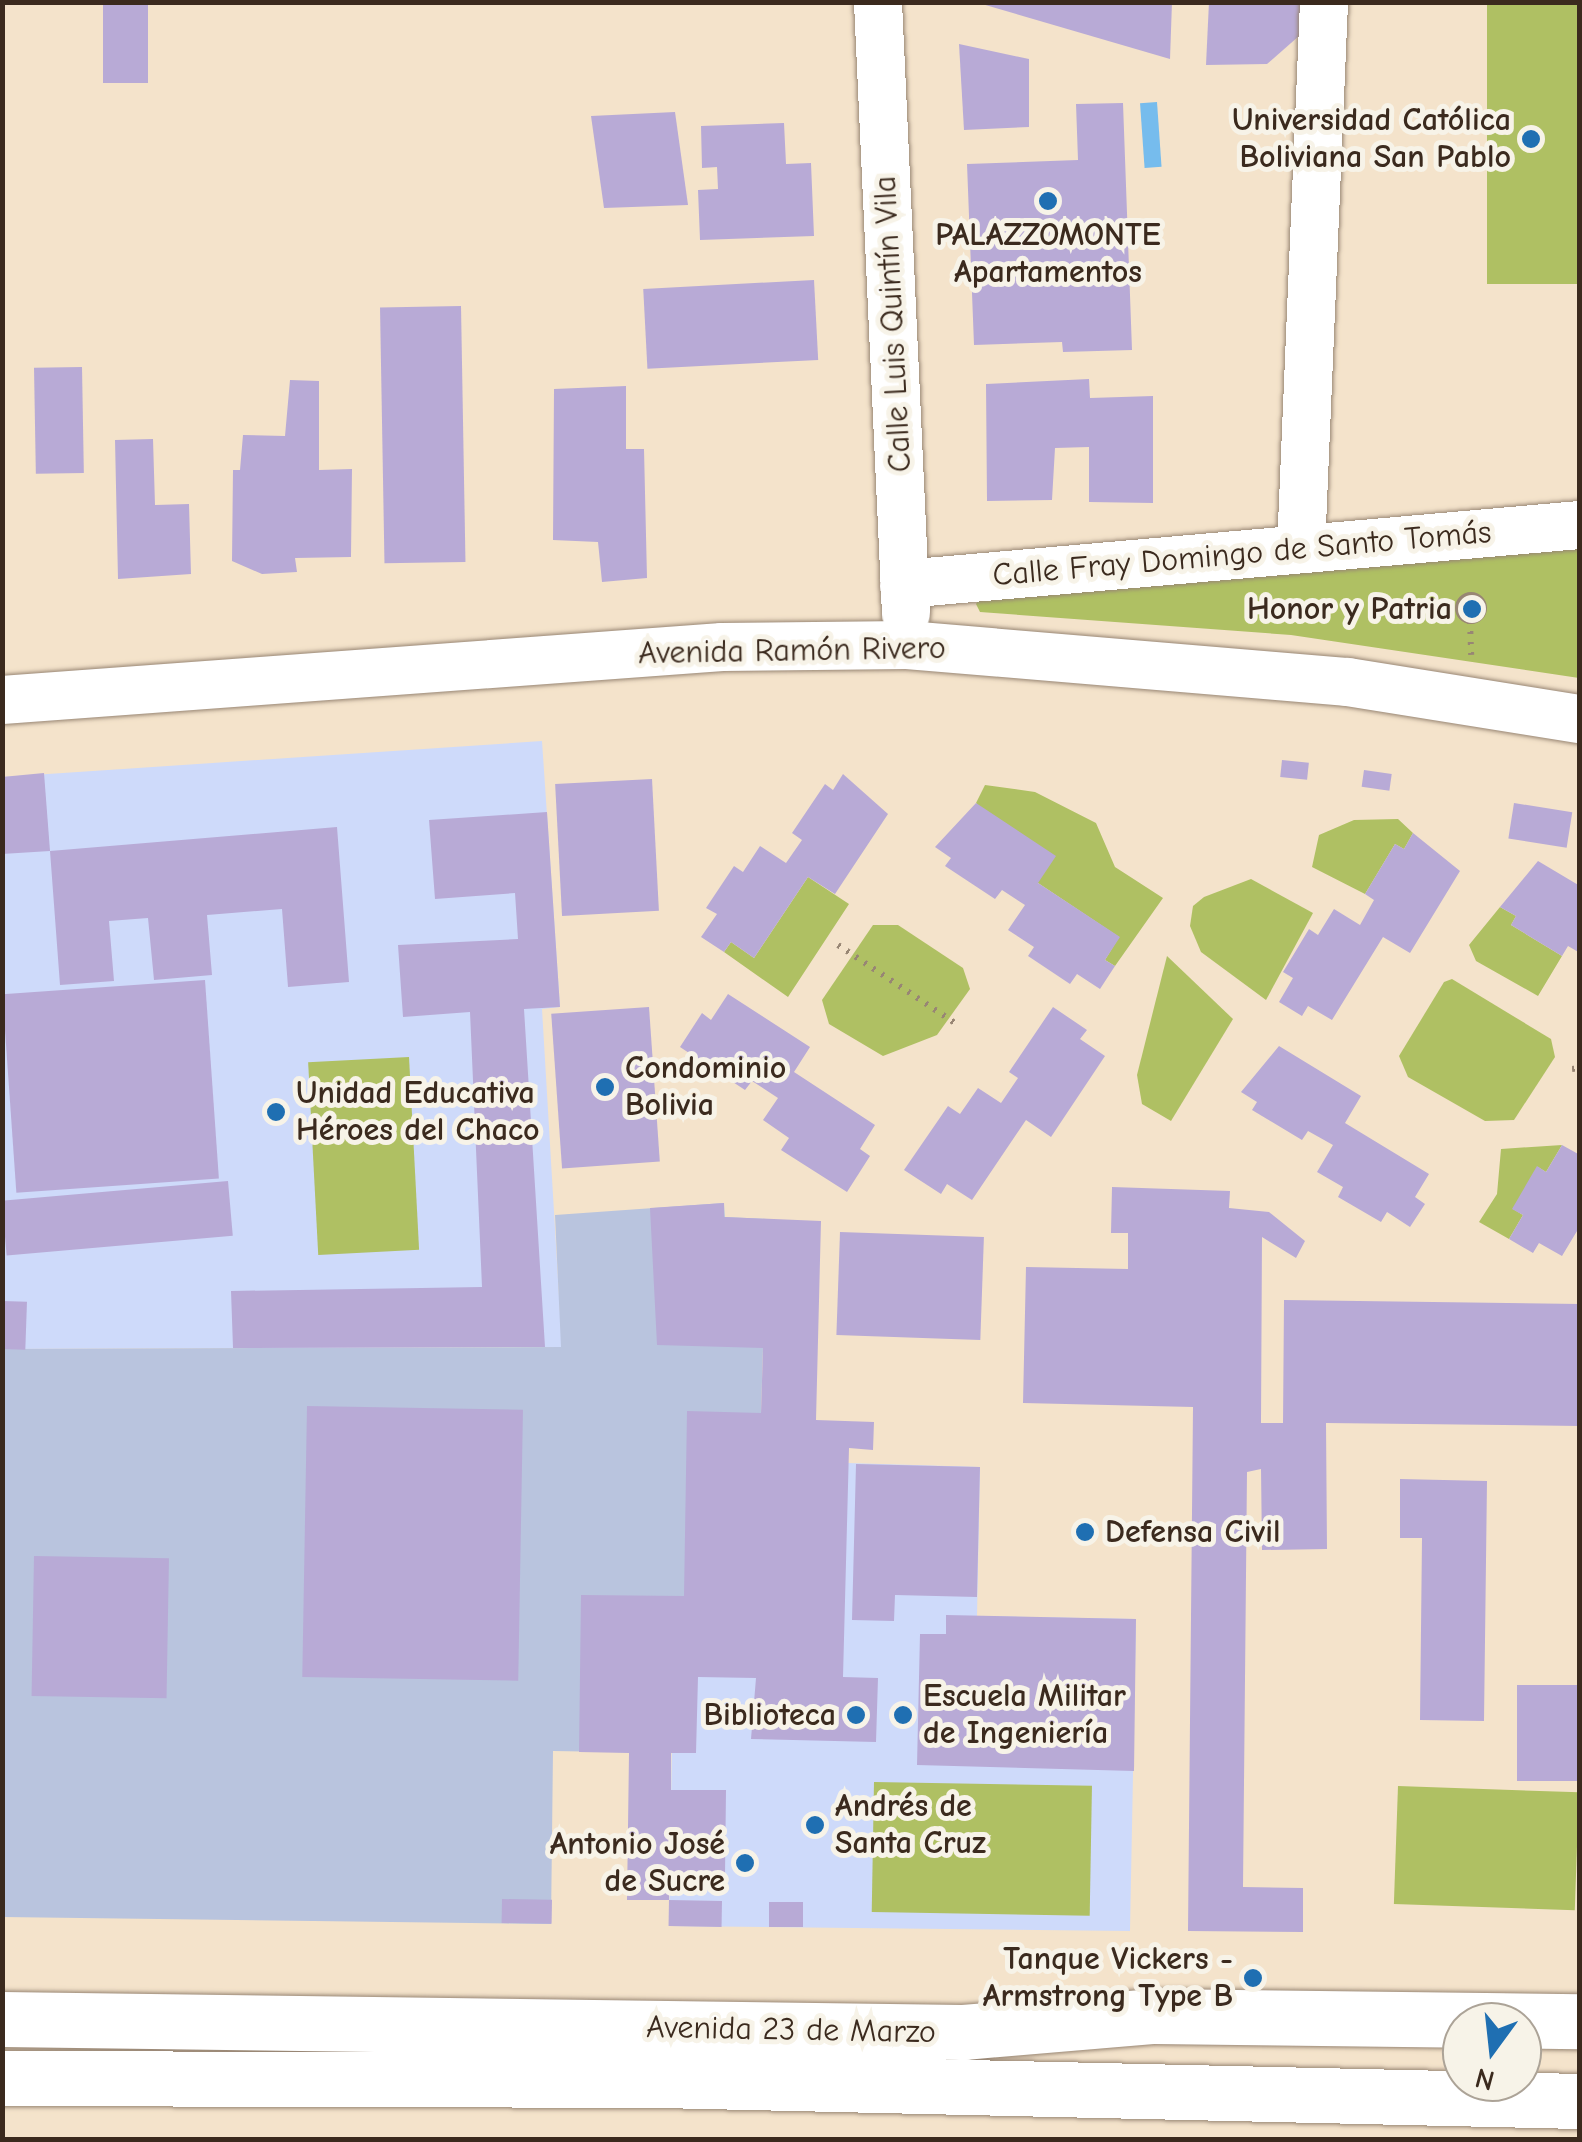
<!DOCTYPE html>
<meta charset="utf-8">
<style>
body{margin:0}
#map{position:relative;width:1582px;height:2142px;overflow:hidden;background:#f4e3cb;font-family:"Comic Neue",sans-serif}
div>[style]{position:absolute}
.built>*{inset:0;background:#cedafa}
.industrial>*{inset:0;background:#b9c4de}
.green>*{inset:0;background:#afc063;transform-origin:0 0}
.water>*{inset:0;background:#76bced;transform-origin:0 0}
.building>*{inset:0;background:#b8aad6;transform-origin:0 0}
.path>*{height:6px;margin-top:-3px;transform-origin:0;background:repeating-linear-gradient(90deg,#988674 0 2.5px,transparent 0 10.5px)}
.path>.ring{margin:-3px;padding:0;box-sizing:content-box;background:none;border:6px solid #988674;border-radius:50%}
.roads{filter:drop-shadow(0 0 2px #988674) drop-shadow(0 0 2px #988674)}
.minor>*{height:48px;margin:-24px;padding:0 24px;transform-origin:24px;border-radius:24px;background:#fff}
.major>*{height:55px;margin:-27.5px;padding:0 27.5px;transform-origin:27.5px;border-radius:27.5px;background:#fff}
.dots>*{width:28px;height:28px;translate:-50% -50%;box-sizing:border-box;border:5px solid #f7f3e8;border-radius:50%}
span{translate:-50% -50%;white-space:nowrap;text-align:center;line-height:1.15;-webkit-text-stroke:10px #f7f3e8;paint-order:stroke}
.poi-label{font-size:32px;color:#3b2a1e;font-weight:700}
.right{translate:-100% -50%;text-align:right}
.left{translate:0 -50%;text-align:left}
.street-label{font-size:32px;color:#3b2a1e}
.frame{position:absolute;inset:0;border:5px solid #3b2a1e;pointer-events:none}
.north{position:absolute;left:1442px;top:2002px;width:100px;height:100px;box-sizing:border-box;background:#f7f3e8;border:2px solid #aca397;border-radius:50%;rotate:195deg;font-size:28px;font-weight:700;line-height:40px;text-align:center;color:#3b2a1e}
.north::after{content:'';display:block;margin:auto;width:35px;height:45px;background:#1f6fb2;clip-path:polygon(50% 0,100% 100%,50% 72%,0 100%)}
</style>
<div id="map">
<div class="built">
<i style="clip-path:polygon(542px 741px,560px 1007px,542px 1009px,562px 1347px,3px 1349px,3px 777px)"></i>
<i style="clip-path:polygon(848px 1463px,980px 1467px,977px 1616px,1136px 1619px,1130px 1931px,669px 1926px,673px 1676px)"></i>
</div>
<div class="industrial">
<i style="clip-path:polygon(724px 1203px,725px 1217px,767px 1219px,761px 1413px,674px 1676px,671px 1753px,553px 1751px,551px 1924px,3px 1917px,3px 1349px,561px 1347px,555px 1215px)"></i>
</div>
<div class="green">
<i style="left:1487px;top:3px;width:92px;height:281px"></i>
<i style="clip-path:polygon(1579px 542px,1579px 678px,1291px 635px,980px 612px,976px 604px,981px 595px)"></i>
<i style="clip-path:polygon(985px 785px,1035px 792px,1096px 823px,1115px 867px,1163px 898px,1115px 966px,1105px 960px,1119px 937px,1038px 883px,976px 803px)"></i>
<i style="clip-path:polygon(1398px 819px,1413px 833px,1404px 849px,1395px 844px,1365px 894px,1312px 867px,1319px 835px,1354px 820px)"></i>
<i style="clip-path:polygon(808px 877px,849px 904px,788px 997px,724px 952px,731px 942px,754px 958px)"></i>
<i style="clip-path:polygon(1251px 879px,1313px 913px,1266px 1000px,1201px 952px,1190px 926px,1193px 906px,1204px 897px)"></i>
<i style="clip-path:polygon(1500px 907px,1516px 916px,1511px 925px,1562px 956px,1538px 996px,1476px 961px,1469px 945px)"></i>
<i style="clip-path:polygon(873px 925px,898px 925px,963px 968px,970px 989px,937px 1035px,883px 1056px,829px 1024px,822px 1000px)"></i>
<i style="clip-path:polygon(1167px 956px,1233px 1019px,1171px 1121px,1142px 1104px,1137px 1075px)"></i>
<i style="clip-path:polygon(1452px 979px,1551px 1039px,1555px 1057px,1514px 1120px,1485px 1121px,1408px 1077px,1399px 1056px,1444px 982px)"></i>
<i style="left:409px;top:1057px;width:193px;height:101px;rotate:87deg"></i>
<i style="clip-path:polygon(1562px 1145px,1546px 1172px,1538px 1167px,1513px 1209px,1523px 1215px,1509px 1239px,1479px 1222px,1497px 1194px,1501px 1149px)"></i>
<i style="left:874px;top:1782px;width:218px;height:130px;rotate:1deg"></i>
<i style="left:1398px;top:1786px;width:181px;height:118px;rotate:2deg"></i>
</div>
<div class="water">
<i style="left:1157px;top:102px;width:65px;height:17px;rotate:86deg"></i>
</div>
<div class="building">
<i style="left:103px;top:2px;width:45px;height:81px"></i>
<i style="clip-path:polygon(982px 2px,1172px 2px,1170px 59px,982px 4px)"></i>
<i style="clip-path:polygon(1209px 2px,1301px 2px,1299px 36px,1267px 64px,1206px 65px)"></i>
<i style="clip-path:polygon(959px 44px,1029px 59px,1029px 127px,964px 130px)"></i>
<i style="clip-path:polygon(1123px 103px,1132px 350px,1063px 352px,1062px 342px,974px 345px,967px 164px,1078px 160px,1076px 104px)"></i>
<i style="clip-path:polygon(675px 112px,688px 205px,604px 208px,591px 116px)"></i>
<i style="clip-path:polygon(784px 123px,786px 164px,811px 163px,814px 236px,700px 240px,698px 190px,718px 189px,717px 167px,702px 168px,701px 126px)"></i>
<i style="left:814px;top:280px;width:80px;height:171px;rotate:87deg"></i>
<i style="left:461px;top:306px;width:256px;height:81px;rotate:89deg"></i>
<i style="left:82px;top:367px;width:106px;height:48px;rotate:89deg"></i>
<i style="clip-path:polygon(1089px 379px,1090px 398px,1153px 396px,1153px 503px,1089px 502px,1089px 447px,1055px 448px,1052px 500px,987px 501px,986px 384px)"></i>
<i style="clip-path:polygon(290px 380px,319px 381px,319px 470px,352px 469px,351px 557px,295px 558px,297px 572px,262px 574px,232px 561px,233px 470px,240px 470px,243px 435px,285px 436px)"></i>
<i style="clip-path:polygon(626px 386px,626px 449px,644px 449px,647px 578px,602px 582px,598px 542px,553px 540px,554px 389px)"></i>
<i style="clip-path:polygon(153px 439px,155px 505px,189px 504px,191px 574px,118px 579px,115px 440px)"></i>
<i style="left:1282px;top:760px;width:27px;height:17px;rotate:6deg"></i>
<i style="left:1364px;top:770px;width:28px;height:17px;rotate:8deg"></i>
<i style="clip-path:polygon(44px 773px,50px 851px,2px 854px,2px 777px)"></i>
<i style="clip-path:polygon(843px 774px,888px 814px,835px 894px,808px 877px,754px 958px,731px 942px,724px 952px,701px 937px,717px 914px,706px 908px,734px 866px,743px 872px,760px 846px,786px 863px,802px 840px,792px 833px,825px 784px,833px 790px)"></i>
<i style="left:652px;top:779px;width:132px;height:97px;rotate:87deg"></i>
<i style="clip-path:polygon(976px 803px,1056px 856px,1038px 883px,1120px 937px,1105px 960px,1115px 966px,1100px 989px,1077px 974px,1070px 984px,1028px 956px,1034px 947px,1008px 930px,1025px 905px,1002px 890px,995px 899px,945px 866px,951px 858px,935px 847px)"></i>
<i style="left:1514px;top:803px;width:59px;height:36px;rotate:9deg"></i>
<i style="clip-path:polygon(547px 812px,560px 1007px,524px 1009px,545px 1347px,233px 1348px,231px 1291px,482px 1287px,470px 1012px,403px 1017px,398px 945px,518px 939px,515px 893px,435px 899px,429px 820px)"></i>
<i style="clip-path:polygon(337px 827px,349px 982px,288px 987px,282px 909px,207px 915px,212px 975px,154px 980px,148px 918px,109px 921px,114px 981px,60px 985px,50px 851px)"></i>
<i style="clip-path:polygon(1413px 833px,1460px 871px,1410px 953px,1383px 937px,1332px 1020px,1308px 1006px,1302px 1016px,1279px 1002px,1293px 978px,1283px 972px,1309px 929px,1318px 935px,1334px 909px,1360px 925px,1374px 900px,1365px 894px,1395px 844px,1404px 849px)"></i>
<i style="clip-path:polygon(1538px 861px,1580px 886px,1580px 953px,1568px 946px,1562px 956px,1511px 925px,1516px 916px,1500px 907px)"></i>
<i style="left:205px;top:980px;width:199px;height:203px;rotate:86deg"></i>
<i style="clip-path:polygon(728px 994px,810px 1047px,794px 1072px,875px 1125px,860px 1149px,870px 1156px,847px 1192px,781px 1150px,789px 1138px,763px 1120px,778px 1098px,752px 1081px,745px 1090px,680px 1047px,702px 1013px,711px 1020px)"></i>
<i style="left:649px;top:1007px;width:155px;height:98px;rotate:86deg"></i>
<i style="clip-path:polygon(1053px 1007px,1087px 1030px,1080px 1039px,1105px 1056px,1051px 1137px,1026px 1120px,972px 1200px,947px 1184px,941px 1194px,904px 1170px,948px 1106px,960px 1114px,978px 1088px,1001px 1103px,1018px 1078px,1009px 1072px)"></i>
<i style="clip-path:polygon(1279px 1046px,1361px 1096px,1345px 1123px,1429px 1174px,1415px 1197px,1425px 1204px,1410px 1227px,1387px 1212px,1381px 1222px,1338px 1197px,1343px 1187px,1317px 1172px,1333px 1145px,1308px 1131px,1302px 1140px,1252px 1110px,1257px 1102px,1241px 1092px)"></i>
<i style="clip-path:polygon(1562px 1145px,1580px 1155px,1580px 1226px,1562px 1256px,1539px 1243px,1533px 1253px,1509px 1239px,1523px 1215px,1512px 1209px,1537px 1166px,1546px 1172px)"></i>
<i style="left:228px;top:1181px;width:55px;height:227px;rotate:85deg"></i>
<i style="clip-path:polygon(1112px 1187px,1230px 1191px,1229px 1208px,1269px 1212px,1305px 1241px,1296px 1258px,1262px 1237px,1261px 1423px,1283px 1423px,1284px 1300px,1580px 1304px,1580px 1426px,1326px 1423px,1327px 1549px,1262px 1550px,1261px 1469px,1247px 1472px,1243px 1887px,1303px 1888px,1303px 1932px,1188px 1931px,1193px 1407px,1023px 1403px,1026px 1267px,1128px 1269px,1128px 1233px,1111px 1233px)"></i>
<i style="clip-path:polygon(724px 1203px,724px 1217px,821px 1221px,816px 1420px,874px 1422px,873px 1450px,849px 1448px,843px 1677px,878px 1678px,876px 1742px,751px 1739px,756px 1678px,698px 1677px,696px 1753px,671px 1753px,671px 1790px,726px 1790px,725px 1875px,669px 1875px,669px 1900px,627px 1900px,629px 1753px,579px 1752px,581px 1595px,684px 1596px,687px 1411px,761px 1413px,763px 1348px,657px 1345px,650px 1208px)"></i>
<i style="left:840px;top:1232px;width:144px;height:103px;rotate:2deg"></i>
<i style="left:2px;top:1301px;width:25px;height:48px;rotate:2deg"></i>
<i style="left:307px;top:1406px;width:216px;height:271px;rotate:1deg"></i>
<i style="clip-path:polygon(856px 1464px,980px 1467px,977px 1597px,895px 1595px,894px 1621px,852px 1620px)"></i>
<i style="clip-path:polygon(1400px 1479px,1487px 1481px,1484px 1721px,1420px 1720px,1422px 1538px,1400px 1538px)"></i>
<i style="left:34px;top:1556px;width:135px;height:140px;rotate:1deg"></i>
<i style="clip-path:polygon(946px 1615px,1136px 1619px,1134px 1771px,917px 1765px,920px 1634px,946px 1634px)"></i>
<i style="left:1517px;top:1685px;width:63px;height:96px"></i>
<i style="left:502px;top:1899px;width:50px;height:24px;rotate:1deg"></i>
<i style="left:669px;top:1900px;width:53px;height:26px;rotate:1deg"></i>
<i style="left:769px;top:1902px;width:34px;height:25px"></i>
</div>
<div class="path">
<i class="ring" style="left:1458px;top:595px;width:20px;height:20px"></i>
<i style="left:1470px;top:621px;width:34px;rotate:88deg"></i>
<i style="left:838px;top:945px;width:144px;rotate:33.7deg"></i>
<i style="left:1572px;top:1069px;width:8px;rotate:-7deg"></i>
</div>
<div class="roads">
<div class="minor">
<i style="left:878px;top:2px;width:612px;rotate:87.38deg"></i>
<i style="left:1301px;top:549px;width:547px;rotate:-87.59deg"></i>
<i style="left:904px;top:584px;width:679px;rotate:-4.99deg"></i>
<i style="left:2px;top:700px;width:722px;rotate:-4.21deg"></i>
<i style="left:722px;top:647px;width:185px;rotate:-0.6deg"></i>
<i style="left:907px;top:645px;width:443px;rotate:4.8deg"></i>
<i style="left:1348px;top:682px;width:235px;rotate:9.1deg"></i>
</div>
<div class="major">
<i style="left:2px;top:2019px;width:961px;rotate:0.78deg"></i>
<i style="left:963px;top:2032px;width:192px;rotate:-4.8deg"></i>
<i style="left:1154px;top:2016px;width:426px;rotate:0.7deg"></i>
<i style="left:2px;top:2078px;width:659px;rotate:0.17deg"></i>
<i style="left:661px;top:2080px;width:919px;rotate:1.31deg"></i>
</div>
</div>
<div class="dots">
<i style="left:1531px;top:139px;background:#1f6fb2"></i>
<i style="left:1048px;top:201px;background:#1f6fb2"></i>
<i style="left:1472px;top:609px;background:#1f6fb2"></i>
<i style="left:605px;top:1087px;background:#1f6fb2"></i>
<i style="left:276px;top:1112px;background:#1f6fb2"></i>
<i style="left:1085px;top:1532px;background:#1f6fb2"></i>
<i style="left:856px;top:1715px;background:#1f6fb2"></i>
<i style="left:903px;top:1715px;background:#1f6fb2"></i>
<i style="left:815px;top:1825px;background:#1f6fb2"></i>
<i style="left:745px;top:1863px;background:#1f6fb2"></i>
<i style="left:1253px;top:1978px;background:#1f6fb2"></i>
</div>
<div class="poi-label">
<span class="right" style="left:1511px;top:139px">Universidad Católica<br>Boliviana San Pablo</span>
<span style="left:1048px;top:254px">PALAZZOMONTE<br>Apartamentos</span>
<span class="right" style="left:1452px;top:609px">Honor y Patria</span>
<span class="left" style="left:625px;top:1087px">Condominio<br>Bolivia</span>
<span class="left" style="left:296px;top:1112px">Unidad Educativa<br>Héroes del Chaco</span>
<span class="left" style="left:1105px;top:1532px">Defensa Civil</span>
<span class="left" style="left:923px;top:1715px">Escuela Militar<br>de Ingeniería</span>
<span class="right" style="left:836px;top:1715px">Biblioteca</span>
<span class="left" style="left:835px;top:1825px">Andrés de<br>Santa Cruz</span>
<span class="right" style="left:725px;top:1863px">Antonio José<br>de Sucre</span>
<span class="right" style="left:1233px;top:1978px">Tanque Vickers -<br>Armstrong Type B</span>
</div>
<div class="street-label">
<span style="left:893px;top:324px;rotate:-93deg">Calle Luis Quintín Vila</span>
<span style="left:1242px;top:554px;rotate:-5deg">Calle Fray Domingo de Santo Tomás</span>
<span style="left:792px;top:651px;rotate:-1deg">Avenida Ramón Rivero</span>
<span style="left:791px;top:2030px;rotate:1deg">Avenida 23 de Marzo</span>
</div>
<div class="frame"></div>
<div class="north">N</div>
</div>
